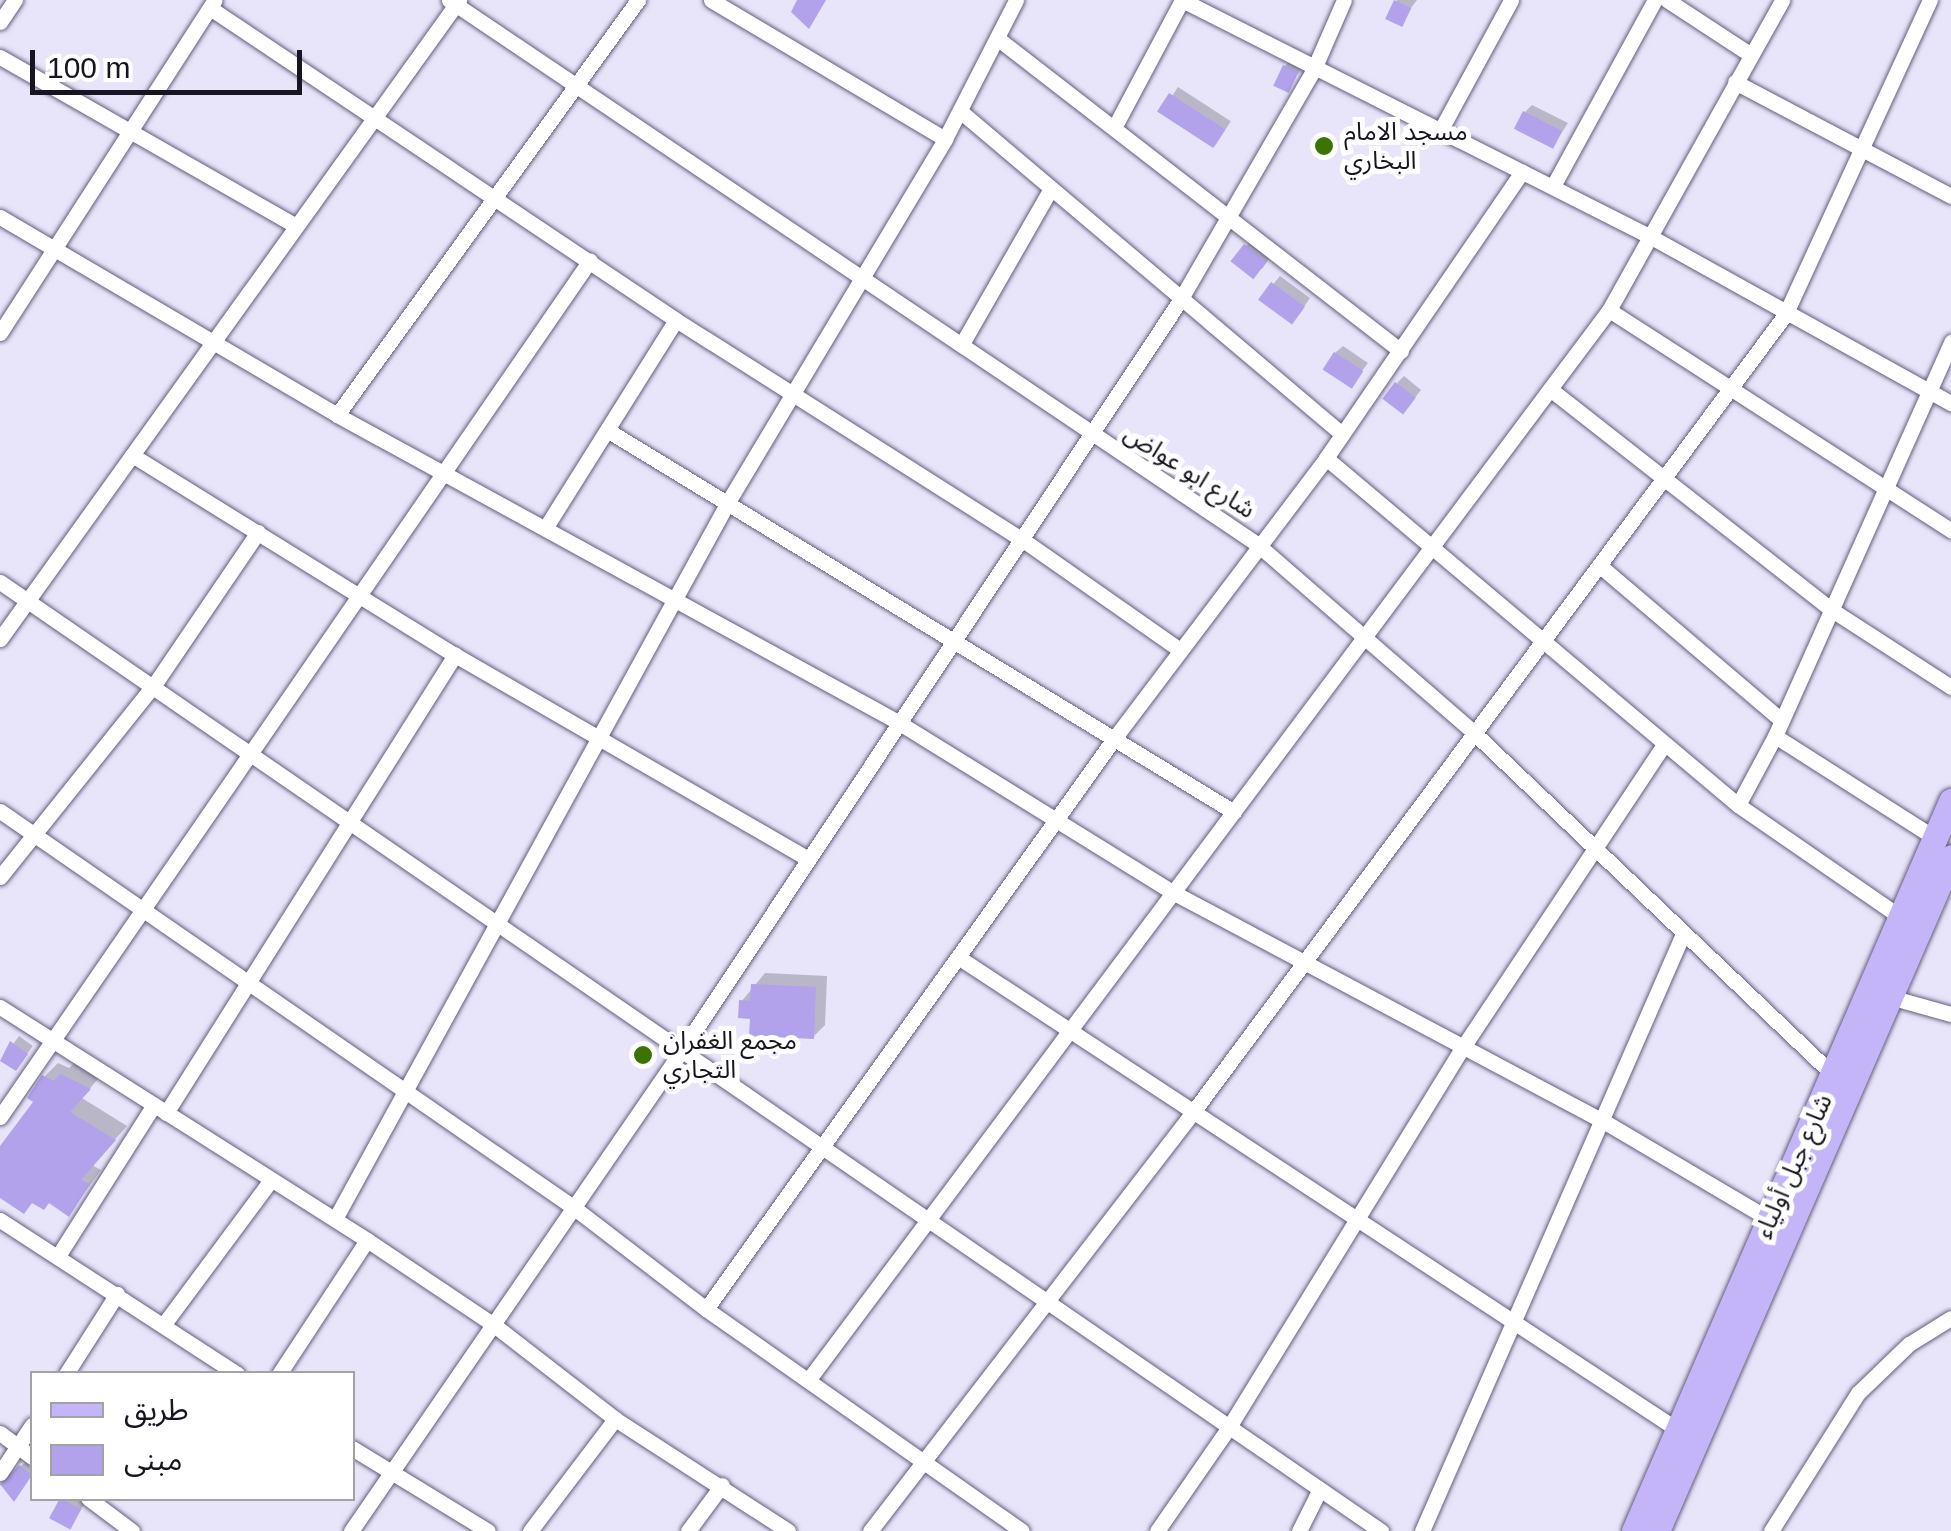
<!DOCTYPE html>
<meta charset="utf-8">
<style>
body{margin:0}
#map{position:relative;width:1951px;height:1531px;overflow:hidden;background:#e8e4fa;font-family:Helvetica,"Noto Sans Arabic",sans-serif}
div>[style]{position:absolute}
.shadow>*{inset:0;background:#0003;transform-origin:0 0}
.building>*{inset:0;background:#b1a2eb;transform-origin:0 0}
.roads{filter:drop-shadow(0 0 2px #635e7c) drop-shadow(0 0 2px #635e7c)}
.street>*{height:15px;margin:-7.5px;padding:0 7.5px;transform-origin:7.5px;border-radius:7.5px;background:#fff}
.primary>*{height:25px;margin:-12.5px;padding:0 12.5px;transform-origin:12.5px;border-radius:12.5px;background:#c4b4f8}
.dots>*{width:28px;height:28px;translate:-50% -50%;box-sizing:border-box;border:5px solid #fff;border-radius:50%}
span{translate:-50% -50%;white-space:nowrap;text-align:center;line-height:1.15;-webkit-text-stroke:10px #fff;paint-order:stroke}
.poi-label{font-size:25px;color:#171521}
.left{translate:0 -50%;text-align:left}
.street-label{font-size:25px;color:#171521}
.legend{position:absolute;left:30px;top:1371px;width:325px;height:130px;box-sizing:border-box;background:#fff;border:2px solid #a2a1a6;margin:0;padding:12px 18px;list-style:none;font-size:30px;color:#171521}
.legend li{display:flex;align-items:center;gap:20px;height:50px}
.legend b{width:50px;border:2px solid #a2a1a6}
.scale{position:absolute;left:30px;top:50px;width:272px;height:45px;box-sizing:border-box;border:5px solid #171521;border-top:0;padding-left:12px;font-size:30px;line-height:35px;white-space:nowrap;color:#171521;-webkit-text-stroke:8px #fff;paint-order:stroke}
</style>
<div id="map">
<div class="shadow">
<i style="clip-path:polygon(1397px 0,1417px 0,1399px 24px,1387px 17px)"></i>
<i style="clip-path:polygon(1292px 59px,1304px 65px,1287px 90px,1285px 66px)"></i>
<i style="left:1178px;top:87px;width:63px;height:29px;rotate:33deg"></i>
<i style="clip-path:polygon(1532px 105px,1568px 123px,1553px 146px,1525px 112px)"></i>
<i style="clip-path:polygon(1253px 239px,1273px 253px,1262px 269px,1246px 246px)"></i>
<i style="clip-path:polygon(1280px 276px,1310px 298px,1299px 314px,1261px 299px)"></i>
<i style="clip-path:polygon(1343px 346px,1368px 363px,1351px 385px,1335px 353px)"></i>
<i style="clip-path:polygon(1404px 376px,1421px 390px,1410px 404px,1397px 383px)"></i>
<i style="clip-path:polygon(765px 973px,827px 976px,825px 1025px,813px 1037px,741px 1002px)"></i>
<i style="left:19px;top:1036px;width:17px;height:28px;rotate:36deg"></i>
<i style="clip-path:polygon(75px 1062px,102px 1074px,82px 1098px,127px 1126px,92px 1165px,101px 1170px,69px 1214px,50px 1201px,0 1196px,0 1147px,36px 1101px,44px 1077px,58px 1063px,69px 1068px)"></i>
<i style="clip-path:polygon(28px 1460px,32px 1475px,14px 1498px,0 1484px)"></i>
<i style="clip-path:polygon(63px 1498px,87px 1501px,73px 1520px,50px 1516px)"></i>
</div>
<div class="building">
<i style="clip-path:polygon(797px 0,826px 0,809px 29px,791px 12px)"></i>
<i style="left:1394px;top:0;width:19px;height:21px;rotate:25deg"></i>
<i style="left:1283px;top:65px;width:17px;height:23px;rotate:25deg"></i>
<i style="left:1169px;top:93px;width:67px;height:22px;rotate:33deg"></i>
<i style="left:1523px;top:111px;width:44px;height:20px;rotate:27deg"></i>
<i style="left:1244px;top:244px;width:29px;height:22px;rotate:38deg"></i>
<i style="left:1271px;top:282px;width:42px;height:22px;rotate:36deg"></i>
<i style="left:1334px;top:352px;width:35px;height:21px;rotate:33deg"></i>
<i style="left:1395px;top:382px;width:26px;height:21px;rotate:37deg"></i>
<i style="clip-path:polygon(751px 984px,816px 987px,814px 1039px,749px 1036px,750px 1019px,738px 1018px,739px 1000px,750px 1001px)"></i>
<i style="clip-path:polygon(10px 1041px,28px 1054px,16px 1071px,0 1061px)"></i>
<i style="clip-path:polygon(60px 1074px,91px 1089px,70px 1112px,116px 1140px,81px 1180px,90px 1184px,69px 1217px,49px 1203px,44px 1210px,32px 1203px,24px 1214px,0 1198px,0 1146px,33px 1102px,27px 1098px,42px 1075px,54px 1081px)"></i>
<i style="clip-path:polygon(19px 1465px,32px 1475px,14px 1502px,0 1484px)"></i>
<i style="left:60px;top:1498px;width:24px;height:23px;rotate:28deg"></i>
</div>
<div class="roads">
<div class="street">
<i style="left:449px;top:0;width:974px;rotate:33.95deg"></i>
<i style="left:1257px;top:544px;width:285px;rotate:41deg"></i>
<i style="left:1472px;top:731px;width:499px;rotate:43.6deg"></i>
<i style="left:711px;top:0;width:272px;rotate:30.7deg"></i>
<i style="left:1182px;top:0;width:528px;rotate:26.81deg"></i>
<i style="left:1653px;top:238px;width:341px;rotate:29deg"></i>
<i style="left:1667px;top:0;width:100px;rotate:33.2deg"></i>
<i style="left:210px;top:8px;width:561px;rotate:33.8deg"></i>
<i style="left:676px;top:320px;width:407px;rotate:32.4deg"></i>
<i style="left:1020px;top:538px;width:195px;rotate:35deg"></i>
<i style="left:0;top:22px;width:27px;rotate:-56deg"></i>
<i style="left:997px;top:38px;width:511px;rotate:37.77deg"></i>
<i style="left:0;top:57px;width:339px;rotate:29.7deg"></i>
<i style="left:1735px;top:82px;width:244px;rotate:27.8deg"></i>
<i style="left:960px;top:111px;width:500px;rotate:40.22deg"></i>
<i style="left:1115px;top:126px;width:143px;rotate:-62deg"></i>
<i style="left:1440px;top:131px;width:149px;rotate:-61.5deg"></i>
<i style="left:1553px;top:186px;width:212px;rotate:-61.3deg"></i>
<i style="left:0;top:217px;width:391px;rotate:30.4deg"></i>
<i style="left:337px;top:415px;width:640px;rotate:28.69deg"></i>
<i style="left:898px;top:722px;width:325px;rotate:31.8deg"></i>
<i style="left:1174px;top:893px;width:488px;rotate:28deg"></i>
<i style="left:1605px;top:1122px;width:191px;rotate:30.6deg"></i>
<i style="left:1609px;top:310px;width:407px;rotate:32.8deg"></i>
<i style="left:0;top:333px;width:396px;rotate:-57.2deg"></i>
<i style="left:963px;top:342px;width:173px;rotate:-60.2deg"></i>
<i style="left:1550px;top:389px;width:358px;rotate:38.1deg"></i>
<i style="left:1832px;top:610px;width:142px;rotate:32.9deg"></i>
<i style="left:337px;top:415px;width:513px;rotate:-54.05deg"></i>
<i style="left:607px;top:430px;width:734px;rotate:31.35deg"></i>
<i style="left:132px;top:455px;width:380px;rotate:31.8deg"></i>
<i style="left:455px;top:655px;width:406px;rotate:30deg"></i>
<i style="left:1326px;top:458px;width:539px;rotate:40.11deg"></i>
<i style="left:1738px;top:805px;width:196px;rotate:34.6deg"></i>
<i style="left:546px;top:527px;width:244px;rotate:-57.9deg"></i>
<i style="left:1599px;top:565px;width:240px;rotate:40.4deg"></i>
<i style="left:0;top:582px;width:1676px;rotate:34.5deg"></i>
<i style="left:0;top:639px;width:787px;rotate:-54.31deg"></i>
<i style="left:1775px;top:736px;width:190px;rotate:32.5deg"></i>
<i style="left:1738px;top:805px;width:78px;rotate:-61.8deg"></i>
<i style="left:1775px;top:736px;width:432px;rotate:-65.9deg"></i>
<i style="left:0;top:811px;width:697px;rotate:34.65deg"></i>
<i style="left:573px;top:1207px;width:168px;rotate:37.5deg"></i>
<i style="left:706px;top:1309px;width:386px;rotate:35.1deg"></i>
<i style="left:0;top:877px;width:246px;rotate:-51.3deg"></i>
<i style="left:154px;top:685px;width:185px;rotate:-55.8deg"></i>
<i style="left:958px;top:957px;width:861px;rotate:33.3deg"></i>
<i style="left:1890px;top:997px;width:63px;rotate:15.6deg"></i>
<i style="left:0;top:1007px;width:435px;rotate:32.4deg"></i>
<i style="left:367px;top:1240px;width:153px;rotate:33.8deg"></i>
<i style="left:494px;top:1325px;width:153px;rotate:37.8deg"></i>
<i style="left:615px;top:1419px;width:206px;rotate:32.9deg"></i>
<i style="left:166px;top:1113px;width:542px;rotate:-57.75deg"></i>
<i style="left:0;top:1117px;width:1040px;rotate:-55.45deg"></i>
<i style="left:335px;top:1219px;width:818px;rotate:-61.27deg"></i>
<i style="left:728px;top:502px;width:423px;rotate:-59.1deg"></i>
<i style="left:945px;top:139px;width:156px;rotate:-62.9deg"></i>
<i style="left:0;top:1220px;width:283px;rotate:33deg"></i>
<i style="left:58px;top:1256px;width:179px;rotate:-57.6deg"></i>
<i style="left:706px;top:1309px;width:700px;rotate:-54.42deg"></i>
<i style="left:1113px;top:740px;width:353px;rotate:-52.9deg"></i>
<i style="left:1326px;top:458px;width:347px;rotate:-55.6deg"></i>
<i style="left:164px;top:1324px;width:179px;rotate:-53.4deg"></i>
<i style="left:66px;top:1374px;width:95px;rotate:-57.5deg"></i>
<i style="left:279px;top:1374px;width:160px;rotate:-56.7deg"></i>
<i style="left:809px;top:1379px;width:1335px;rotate:-53.19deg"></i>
<i style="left:1609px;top:310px;width:355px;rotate:-60.8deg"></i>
<i style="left:0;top:1433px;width:40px;rotate:37deg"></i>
<i style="left:352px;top:1448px;width:159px;rotate:31.4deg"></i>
<i style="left:0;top:1473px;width:58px;rotate:-56.3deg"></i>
<i style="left:88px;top:1498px;width:55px;rotate:36.9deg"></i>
<i style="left:351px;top:1531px;width:587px;rotate:-55.47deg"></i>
<i style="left:684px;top:1047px;width:894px;rotate:-56.4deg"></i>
<i style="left:1179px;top:302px;width:267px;rotate:-59.9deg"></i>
<i style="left:1313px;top:71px;width:77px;rotate:-66.4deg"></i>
<i style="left:530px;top:1531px;width:141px;rotate:-52.8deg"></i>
<i style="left:688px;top:1531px;width:57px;rotate:-53.5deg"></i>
<i style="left:870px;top:1531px;width:529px;rotate:-52.37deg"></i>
<i style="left:1193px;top:1112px;width:993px;rotate:-53.4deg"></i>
<i style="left:1785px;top:315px;width:347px;rotate:-65.3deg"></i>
<i style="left:1157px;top:1531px;width:126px;rotate:-55.3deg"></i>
<i style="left:1229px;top:1427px;width:446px;rotate:-58.4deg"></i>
<i style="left:1463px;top:1047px;width:364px;rotate:-56.4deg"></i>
<i style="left:1299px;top:1531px;width:42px;rotate:-63.4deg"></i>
<i style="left:1422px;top:1531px;width:652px;rotate:-66.39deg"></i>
<i style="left:1771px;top:1531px;width:163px;rotate:-57.8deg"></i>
<i style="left:1858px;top:1393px;width:71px;rotate:-43.9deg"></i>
<i style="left:1909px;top:1344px;width:49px;rotate:-31.8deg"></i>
</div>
<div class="primary">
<i style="left:1634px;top:1531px;width:796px;rotate:-66.53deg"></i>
<i style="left:1657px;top:1531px;width:735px;rotate:-66.43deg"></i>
</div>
</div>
<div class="dots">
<i style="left:1324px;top:146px;background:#3b7405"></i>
<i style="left:643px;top:1055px;background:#3b7405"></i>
</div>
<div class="poi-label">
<span class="left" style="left:1344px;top:146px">مسجد الامام<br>البخاري</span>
<span class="left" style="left:663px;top:1055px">مجمع الغفران<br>التجاري</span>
</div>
<div class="street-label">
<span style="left:1190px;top:471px;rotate:33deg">شارع ابو عواض</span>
<span style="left:1793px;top:1166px;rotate:-66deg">شارع جبل أولياء</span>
</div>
<ul class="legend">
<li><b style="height:12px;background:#c4b4f8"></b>طريق</li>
<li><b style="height:28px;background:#b1a2eb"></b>مبنى</li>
</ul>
<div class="scale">100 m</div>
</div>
